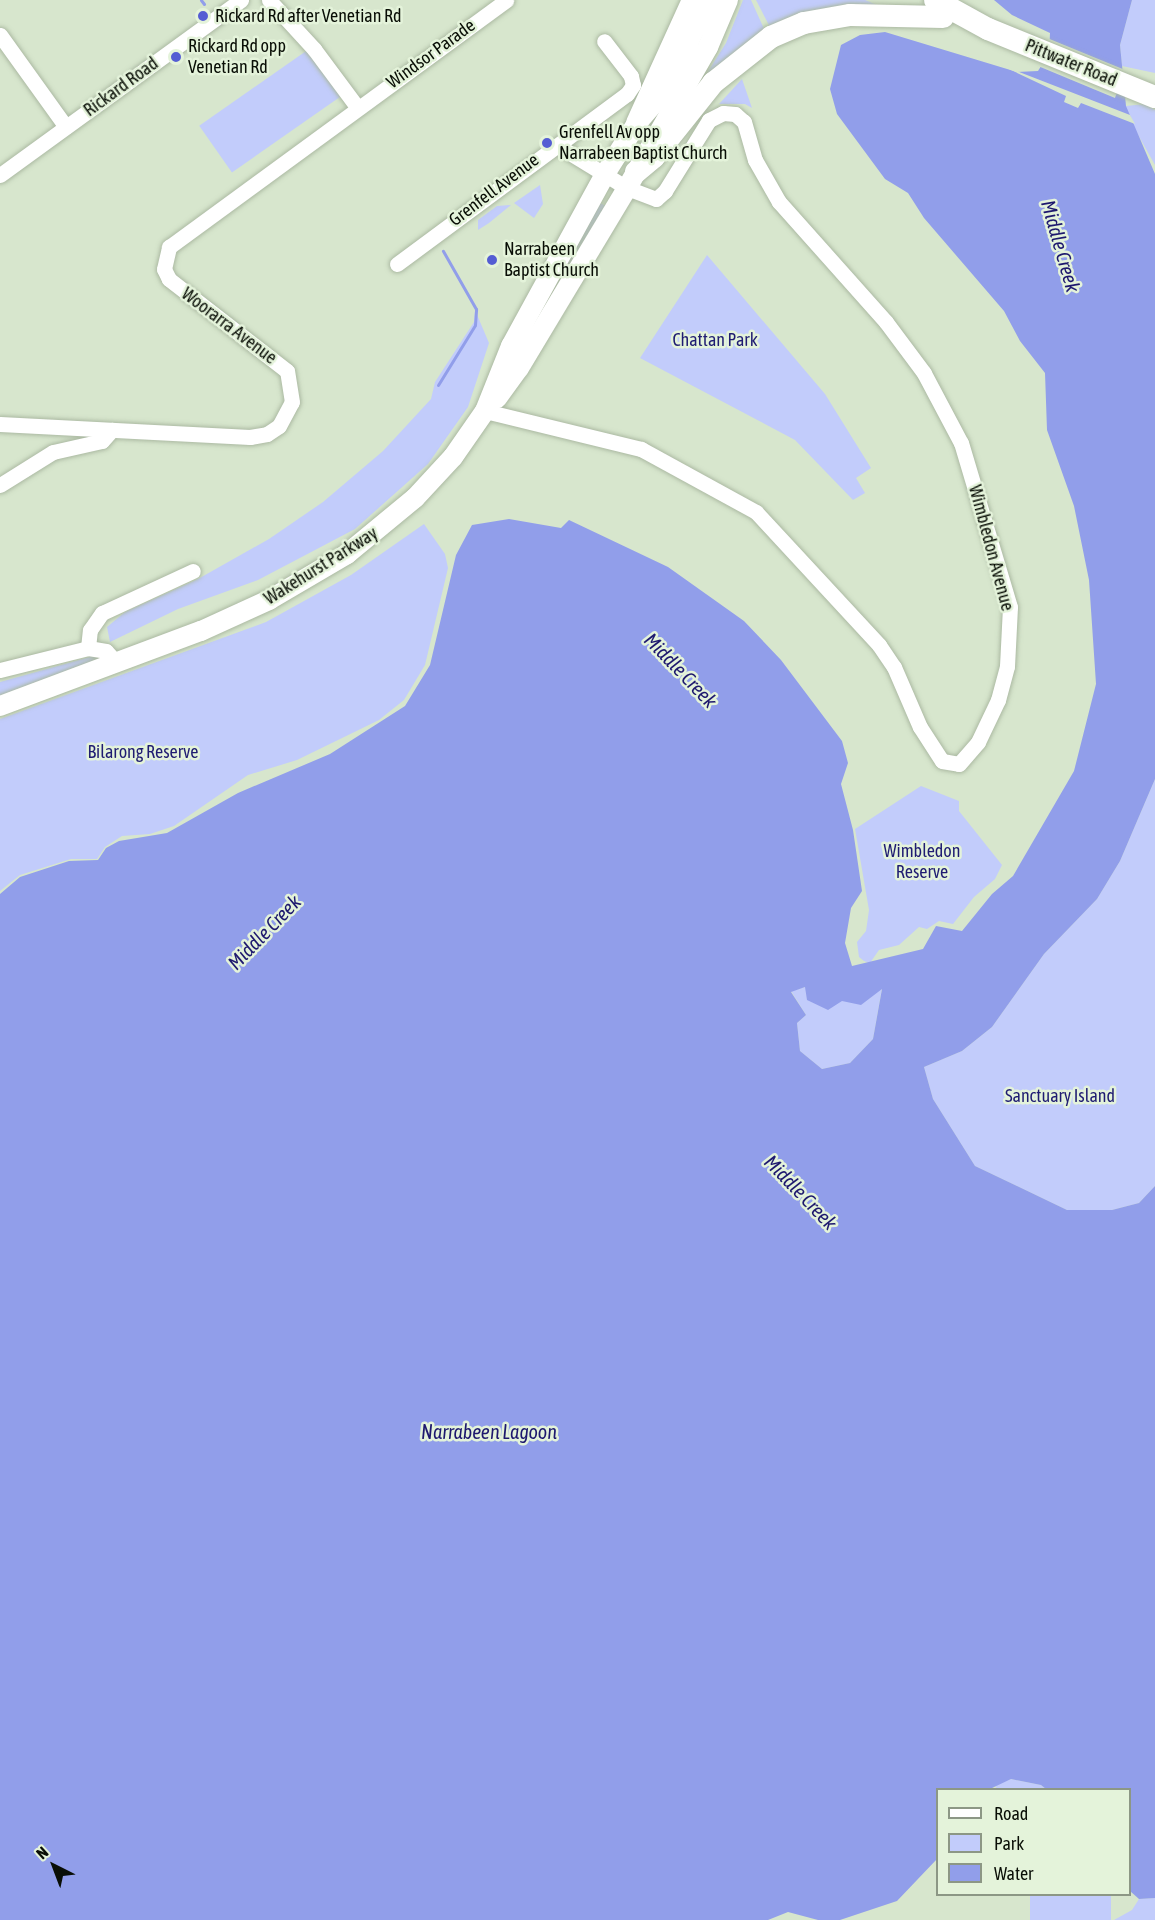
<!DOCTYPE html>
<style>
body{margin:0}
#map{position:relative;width:1155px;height:1920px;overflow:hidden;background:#d7e6cd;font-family:"Asap Condensed",sans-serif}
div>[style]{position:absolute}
.green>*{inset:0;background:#c2ccfb;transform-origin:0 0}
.water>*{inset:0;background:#919eea}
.pier>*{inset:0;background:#d7e6cd}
.stream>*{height:3px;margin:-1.5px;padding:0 1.5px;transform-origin:1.5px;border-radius:1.5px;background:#919eea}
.roads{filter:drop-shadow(0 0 2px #abb9a2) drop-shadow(0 0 2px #abb9a2)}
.minor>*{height:15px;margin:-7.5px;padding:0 7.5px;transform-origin:7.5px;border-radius:7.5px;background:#fff}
.major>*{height:20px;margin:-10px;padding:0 10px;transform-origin:10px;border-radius:10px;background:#fff}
.highway>*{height:22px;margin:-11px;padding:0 11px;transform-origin:11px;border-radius:11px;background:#fff}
.dots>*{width:16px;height:16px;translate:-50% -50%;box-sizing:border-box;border:3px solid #e4f3da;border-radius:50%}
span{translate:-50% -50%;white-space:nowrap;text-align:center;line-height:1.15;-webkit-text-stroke:5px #e4f3da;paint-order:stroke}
.poi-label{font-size:18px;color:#090e06}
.left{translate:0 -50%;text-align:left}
.street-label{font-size:18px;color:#090e06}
.park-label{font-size:18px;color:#1f1c72}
.water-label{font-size:20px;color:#1d186e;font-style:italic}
.legend{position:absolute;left:936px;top:1788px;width:195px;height:108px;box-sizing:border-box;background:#e4f3da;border:2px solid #8c9785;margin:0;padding:8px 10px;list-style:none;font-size:18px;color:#090e06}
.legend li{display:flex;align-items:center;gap:12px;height:30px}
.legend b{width:30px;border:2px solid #8c9785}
.north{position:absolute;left:24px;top:1836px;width:60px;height:60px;-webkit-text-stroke:4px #e4f3da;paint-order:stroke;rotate:318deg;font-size:16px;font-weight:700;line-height:24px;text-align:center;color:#090e06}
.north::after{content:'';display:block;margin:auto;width:21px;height:27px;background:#090e06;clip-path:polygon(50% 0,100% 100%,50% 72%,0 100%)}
</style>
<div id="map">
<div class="green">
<i style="clip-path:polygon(743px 0,751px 0,765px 31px,702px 81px,726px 43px)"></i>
<i style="clip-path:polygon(756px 0,865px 0,877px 5px,772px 31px)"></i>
<i style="clip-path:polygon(1132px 0,1155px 0,1155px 73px,1122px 66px,1120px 45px)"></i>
<i style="left:309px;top:49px;width:57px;height:134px;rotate:55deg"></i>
<i style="clip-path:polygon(742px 79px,752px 108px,745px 104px,719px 104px)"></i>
<i style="clip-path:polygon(1145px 104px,1155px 110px,1155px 165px,1127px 115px,1126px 106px)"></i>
<i style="clip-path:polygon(540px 185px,543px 204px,534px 218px,514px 203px)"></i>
<i style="clip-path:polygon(600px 203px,609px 208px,530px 341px,533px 322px)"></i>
<i style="clip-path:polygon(511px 205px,489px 223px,478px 230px,478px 220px,497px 206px)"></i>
<i style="clip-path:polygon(707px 255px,825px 394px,871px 468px,856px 478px,865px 493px,853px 500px,795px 440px,640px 358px)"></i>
<i style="clip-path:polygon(475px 310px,489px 343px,468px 407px,428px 464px,355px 529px,258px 580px,178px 609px,110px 642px,107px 627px,125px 612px,198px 579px,269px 539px,323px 502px,383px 451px,431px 399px,435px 382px,474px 322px)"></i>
<i style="clip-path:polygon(424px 524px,445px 554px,448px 568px,425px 665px,404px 700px,379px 720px,297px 760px,248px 775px,174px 826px,150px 834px,122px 836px,105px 847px,97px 859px,71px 859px,20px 875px,0 891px,0 719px,266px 622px,351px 575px)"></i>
<i style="clip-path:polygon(97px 655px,101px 658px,0 696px,0 682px)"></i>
<i style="clip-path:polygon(1155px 779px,1155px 1186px,1139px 1203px,1112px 1210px,1067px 1210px,975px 1166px,933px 1099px,924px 1067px,962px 1051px,992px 1027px,1044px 954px,1097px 899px,1120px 861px)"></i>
<i style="clip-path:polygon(921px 786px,959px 801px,959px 811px,1002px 865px,995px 879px,974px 897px,953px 924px,939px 921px,927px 929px,919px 927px,899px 945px,879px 950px,870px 963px,864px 961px,859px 957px,857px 942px,866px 931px,869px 910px,855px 829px)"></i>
<i style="clip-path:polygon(805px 987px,842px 1000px,882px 988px,873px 1039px,850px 1063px,822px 1069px,800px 1051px,797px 1023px,806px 1015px,791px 991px)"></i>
<i style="clip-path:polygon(1011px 1779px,1041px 1785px,1046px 1789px,995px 1790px,997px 1784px)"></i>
<i style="left:1030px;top:1895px;width:81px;height:26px"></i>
<i style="clip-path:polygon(1155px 1898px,1155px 1920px,1114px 1920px,1132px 1910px,1139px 1899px)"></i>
</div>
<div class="water">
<i style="clip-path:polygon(evenodd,994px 0,1132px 0,1120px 45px,1126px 106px,1155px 174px,1155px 779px,1120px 861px,1097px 899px,1044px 954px,992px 1027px,962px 1051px,924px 1067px,933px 1099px,975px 1166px,1067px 1210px,1112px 1210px,1139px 1203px,1155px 1186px,1155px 1898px,1139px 1899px,1130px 1891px,1130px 1790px,1046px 1789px,1041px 1785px,1011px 1779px,990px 1789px,938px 1790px,937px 1859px,897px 1901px,840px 1920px,818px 1920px,788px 1912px,768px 1920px,0 1920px,0 894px,20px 877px,69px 861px,98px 860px,106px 848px,119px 841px,167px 833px,238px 793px,330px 754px,405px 706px,430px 665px,456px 555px,472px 525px,509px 519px,561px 528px,569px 520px,668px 567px,744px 621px,781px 660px,842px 741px,848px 763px,841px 784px,853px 830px,862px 891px,851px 908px,845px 943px,852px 966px,923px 949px,936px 926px,962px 931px,992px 894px,1013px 876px,1074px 771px,1096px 684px,1089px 580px,1074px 506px,1047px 430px,1045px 373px,1020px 341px,1004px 311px,924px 218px,908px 193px,885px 179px,837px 114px,830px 89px,841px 45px,860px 35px,885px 32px,1017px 72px,1038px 71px,1049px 53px,1050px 33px,1012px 15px,994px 0,805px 987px,807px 1000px,828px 1010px,842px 1001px,861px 1005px,882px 989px,873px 1039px,850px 1063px,822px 1069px,800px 1051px,797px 1023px,806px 1015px,791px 992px,805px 987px)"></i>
</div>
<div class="pier">
<i style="clip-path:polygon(1047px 38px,1125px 70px,1115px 98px,1038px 66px,1046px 52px)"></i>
<i style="clip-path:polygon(996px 63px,1130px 115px,1135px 124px,1081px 103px,1078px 108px,1064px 102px,1066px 96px)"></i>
</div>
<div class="stream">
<i style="left:201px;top:0;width:5px;rotate:53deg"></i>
<i style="left:438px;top:385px;width:70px;rotate:-58.3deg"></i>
<i style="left:475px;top:325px;width:16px;rotate:-86deg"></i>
<i style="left:476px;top:309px;width:67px;rotate:-119.6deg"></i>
</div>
<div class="roads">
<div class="minor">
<i style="left:269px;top:0;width:67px;rotate:47.4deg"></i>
<i style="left:314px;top:49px;width:72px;rotate:53.4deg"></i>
<i style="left:0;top:35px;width:113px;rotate:54.3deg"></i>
<i style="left:0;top:175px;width:298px;rotate:-36deg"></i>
<i style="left:397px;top:264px;width:286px;rotate:-36.5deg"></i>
<i style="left:627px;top:94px;width:11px;rotate:-56deg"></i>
<i style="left:633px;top:85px;width:9px;rotate:-103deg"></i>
<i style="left:631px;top:76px;width:44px;rotate:-127.6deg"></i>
<i style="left:485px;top:411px;width:161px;rotate:13.7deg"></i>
<i style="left:641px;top:449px;width:131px;rotate:28.7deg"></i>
<i style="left:756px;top:512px;width:181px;rotate:47.2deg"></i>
<i style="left:879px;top:645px;width:27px;rotate:56deg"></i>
<i style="left:894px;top:667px;width:65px;rotate:66.6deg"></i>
<i style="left:920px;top:727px;width:40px;rotate:57.1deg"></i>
<i style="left:942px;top:761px;width:17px;rotate:10deg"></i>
<i style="left:959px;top:764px;width:29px;rotate:-49deg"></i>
<i style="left:978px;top:742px;width:47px;rotate:-64.5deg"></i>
<i style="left:998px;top:700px;width:35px;rotate:-75deg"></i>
<i style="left:1007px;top:666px;width:59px;rotate:-87.1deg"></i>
<i style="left:1010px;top:607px;width:171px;rotate:-106.6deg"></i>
<i style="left:961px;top:443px;width:79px;rotate:-117.9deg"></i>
<i style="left:924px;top:373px;width:64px;rotate:-126.7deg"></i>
<i style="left:886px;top:322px;width:161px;rotate:-131.7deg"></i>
<i style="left:779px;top:202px;width:48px;rotate:-119.7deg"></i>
<i style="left:755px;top:160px;width:40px;rotate:-106deg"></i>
<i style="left:744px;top:122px;width:12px;rotate:-138deg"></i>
<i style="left:735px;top:114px;width:12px;rotate:-175deg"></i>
<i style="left:723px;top:113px;width:16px;rotate:153deg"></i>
<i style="left:709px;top:120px;width:84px;rotate:121.8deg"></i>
<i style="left:665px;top:191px;width:12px;rotate:138deg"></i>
<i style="left:656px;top:199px;width:31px;rotate:-159deg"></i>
<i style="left:627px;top:188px;width:79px;rotate:-148.5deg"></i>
<i style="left:0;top:424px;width:250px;rotate:3deg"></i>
<i style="left:250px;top:437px;width:17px;rotate:-10deg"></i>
<i style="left:267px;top:434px;width:14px;rotate:-34deg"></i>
<i style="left:279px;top:426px;width:27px;rotate:-62deg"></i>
<i style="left:292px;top:402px;width:31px;rotate:-99deg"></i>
<i style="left:287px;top:371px;width:150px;rotate:-142.1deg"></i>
<i style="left:169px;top:279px;width:11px;rotate:-117deg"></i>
<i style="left:164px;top:269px;width:23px;rotate:-77deg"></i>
<i style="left:169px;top:247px;width:418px;rotate:-36.2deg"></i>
<i style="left:0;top:485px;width:62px;rotate:-31.9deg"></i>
<i style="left:53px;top:452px;width:50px;rotate:-12.7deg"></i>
<i style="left:102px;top:441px;width:15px;rotate:-48deg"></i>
<i style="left:88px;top:648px;width:18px;rotate:-84deg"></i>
<i style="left:90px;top:630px;width:21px;rotate:-55deg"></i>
<i style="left:102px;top:613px;width:100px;rotate:-24.8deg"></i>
<i style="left:0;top:670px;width:91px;rotate:-14deg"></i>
<i style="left:88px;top:648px;width:18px;rotate:9deg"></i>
<i style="left:106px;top:651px;width:15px;rotate:48deg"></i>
</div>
<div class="major">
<i style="left:497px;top:398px;width:37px;rotate:-54deg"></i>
<i style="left:519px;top:368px;width:210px;rotate:-59deg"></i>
<i style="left:627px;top:188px;width:163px;rotate:-60.1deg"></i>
<i style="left:708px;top:47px;width:51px;rotate:-66.9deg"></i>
<i style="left:0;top:706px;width:215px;rotate:-20.5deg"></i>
<i style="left:201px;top:631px;width:75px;rotate:-24.5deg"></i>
<i style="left:269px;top:600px;width:91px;rotate:-30.5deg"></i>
<i style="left:347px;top:554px;width:88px;rotate:-39.5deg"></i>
<i style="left:415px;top:498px;width:56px;rotate:-47.2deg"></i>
<i style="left:453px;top:457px;width:56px;rotate:-55.2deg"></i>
<i style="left:485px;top:411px;width:70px;rotate:-68.2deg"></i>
<i style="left:511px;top:346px;width:196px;rotate:-61.3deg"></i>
<i style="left:605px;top:174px;width:60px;rotate:-57.9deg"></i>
<i style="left:637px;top:123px;width:48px;rotate:-49.3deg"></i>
<i style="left:668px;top:87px;width:96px;rotate:-65.3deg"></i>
</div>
<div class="highway">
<i style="left:935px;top:0;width:60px;rotate:28.7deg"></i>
<i style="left:988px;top:29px;width:180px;rotate:22.2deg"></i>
<i style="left:637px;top:123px;width:135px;rotate:-65.5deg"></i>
<i style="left:636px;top:172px;width:23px;rotate:-40deg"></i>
<i style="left:654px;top:157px;width:95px;rotate:-51.4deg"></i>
<i style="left:713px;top:83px;width:74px;rotate:-38.4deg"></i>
<i style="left:771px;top:37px;width:36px;rotate:-23deg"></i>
<i style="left:804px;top:23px;width:47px;rotate:-9.9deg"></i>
<i style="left:850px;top:15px;width:93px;rotate:1.2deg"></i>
</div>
</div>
<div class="dots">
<i style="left:203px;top:16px;background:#545dd3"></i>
<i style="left:176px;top:57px;background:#545dd3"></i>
<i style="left:547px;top:143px;background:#545dd3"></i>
<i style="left:492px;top:260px;background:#545dd3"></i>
</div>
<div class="poi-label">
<span class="left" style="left:215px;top:16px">Rickard Rd after Venetian Rd</span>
<span class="left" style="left:188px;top:57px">Rickard Rd opp<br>Venetian Rd</span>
<span class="left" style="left:559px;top:143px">Grenfell Av opp<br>Narrabeen Baptist Church</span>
<span class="left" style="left:504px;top:260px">Narrabeen<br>Baptist Church</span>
</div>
<div class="street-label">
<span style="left:431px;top:54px;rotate:-36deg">Windsor Parade</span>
<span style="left:1071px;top:63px;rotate:22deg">Pittwater Road</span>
<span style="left:121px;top:87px;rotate:-36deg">Rickard Road</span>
<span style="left:494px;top:190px;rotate:-37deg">Grenfell Avenue</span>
<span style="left:229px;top:326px;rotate:37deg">Woorarra Avenue</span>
<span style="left:991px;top:548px;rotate:75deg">Wimbledon Avenue</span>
<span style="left:321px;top:566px;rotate:-32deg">Wakehurst Parkway</span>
</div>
<div class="park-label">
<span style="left:715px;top:340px">Chattan Park</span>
<span style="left:143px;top:752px">Bilarong Reserve</span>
<span style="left:922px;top:862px">Wimbledon<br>Reserve</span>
<span style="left:1060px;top:1096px">Sanctuary Island</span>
</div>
<div class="water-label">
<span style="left:1061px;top:246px;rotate:74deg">Middle Creek</span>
<span style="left:681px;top:670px;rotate:46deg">Middle Creek</span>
<span style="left:264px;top:932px;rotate:-46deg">Middle Creek</span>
<span style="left:801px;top:1192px;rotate:46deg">Middle Creek</span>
<span style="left:489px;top:1431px">Narrabeen Lagoon</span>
</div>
<ul class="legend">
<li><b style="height:8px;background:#fff"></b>Road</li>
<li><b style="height:16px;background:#c2ccfb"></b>Park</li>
<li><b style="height:16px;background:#919eea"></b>Water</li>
</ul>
<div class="north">N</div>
</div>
